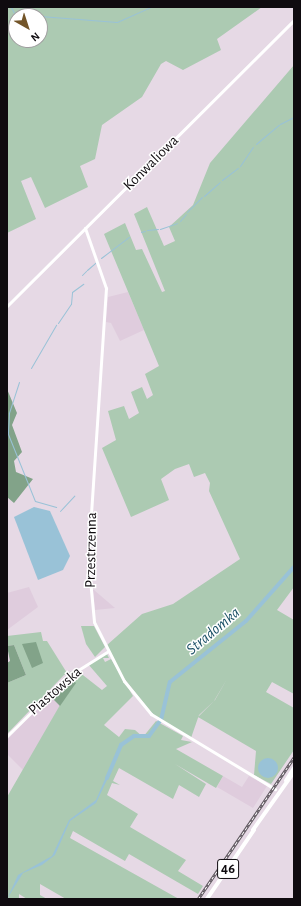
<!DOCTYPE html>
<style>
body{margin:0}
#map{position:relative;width:301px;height:906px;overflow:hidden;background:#e6d9e5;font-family:"Alegreya Sans",sans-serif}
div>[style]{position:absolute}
.built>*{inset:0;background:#dfccdd}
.green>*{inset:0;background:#accab2}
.forest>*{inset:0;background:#82a389}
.water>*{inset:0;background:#99c2d7}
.round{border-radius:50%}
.stream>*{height:1px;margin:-0.5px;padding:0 0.5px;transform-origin:0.5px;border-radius:0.5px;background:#99c2d7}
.river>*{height:4px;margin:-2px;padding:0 2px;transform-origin:2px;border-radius:2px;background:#99c2d7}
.tertiary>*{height:3px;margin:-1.5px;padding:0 1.5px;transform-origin:1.5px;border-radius:1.5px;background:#fff}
.primary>*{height:3.5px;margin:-1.75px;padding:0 1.75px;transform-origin:1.75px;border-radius:1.75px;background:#fff}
.rail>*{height:2.5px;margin-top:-1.25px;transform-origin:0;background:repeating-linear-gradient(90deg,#fff 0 3px,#5d565d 0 6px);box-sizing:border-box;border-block:1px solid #5d565d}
span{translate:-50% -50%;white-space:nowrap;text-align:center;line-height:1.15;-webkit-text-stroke:3px #fff;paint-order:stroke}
.shield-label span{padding:1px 3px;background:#fff;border:1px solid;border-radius:3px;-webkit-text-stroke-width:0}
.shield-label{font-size:14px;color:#0f0b0f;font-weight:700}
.street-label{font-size:15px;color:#0f0b0f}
.water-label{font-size:16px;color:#1a4f65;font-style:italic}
.frame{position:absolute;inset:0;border:8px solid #0f0b0f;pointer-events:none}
.north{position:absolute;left:8px;top:8px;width:40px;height:40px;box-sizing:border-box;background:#fff;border:1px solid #9f9d9f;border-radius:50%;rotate:141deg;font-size:11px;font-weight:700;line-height:16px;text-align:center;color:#0f0b0f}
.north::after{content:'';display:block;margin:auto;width:14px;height:18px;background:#735529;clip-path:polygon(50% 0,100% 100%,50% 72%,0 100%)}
</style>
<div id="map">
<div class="built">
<i style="clip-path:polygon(128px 292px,144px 330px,120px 341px,111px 323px,106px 322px,108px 297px)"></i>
<i style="clip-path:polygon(29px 587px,38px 607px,7px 630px,7px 593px)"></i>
<i style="clip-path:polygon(93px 590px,94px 590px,115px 608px,95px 610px)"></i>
<i style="clip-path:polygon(50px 696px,60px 706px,23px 770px,7px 754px,7px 740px)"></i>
<i style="clip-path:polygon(223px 776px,242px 787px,249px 776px,267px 786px,253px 808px,217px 787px)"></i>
</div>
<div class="green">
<i style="clip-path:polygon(evenodd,7px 7px,262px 7px,217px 39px,221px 50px,183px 70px,166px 61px,161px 64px,142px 97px,102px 125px,95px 159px,80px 166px,88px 187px,45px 208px,31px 177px,21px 181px,36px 219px,7px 233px,7px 7px,16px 16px,40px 16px,40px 40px,16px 40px,16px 16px)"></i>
<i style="clip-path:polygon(294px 65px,294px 587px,277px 610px,294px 620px,294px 694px,272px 682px,266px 692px,294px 708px,294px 750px,271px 784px,254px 775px,256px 751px,198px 717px,215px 700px,227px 679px,214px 701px,199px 715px,191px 738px,155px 717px,123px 677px,107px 645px,142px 614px,173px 604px,240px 559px,209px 491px,210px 483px,205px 473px,194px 477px,189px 464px,175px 469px,161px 479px,169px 500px,131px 517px,102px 448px,116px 440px,108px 411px,124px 406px,129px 419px,139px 413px,131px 392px,142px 387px,147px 399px,153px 395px,145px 374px,159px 366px,104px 234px,125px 223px,136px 250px,142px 249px,162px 292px,165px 291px,134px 214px,147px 207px,164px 246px,175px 241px,169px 227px,193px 205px,210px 163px)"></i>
<i style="clip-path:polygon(81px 626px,94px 626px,105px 647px,95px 657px,86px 644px)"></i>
<i style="clip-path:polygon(41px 632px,43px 641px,47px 641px,67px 673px,75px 670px,64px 675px,7px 734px,7px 683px,26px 675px,14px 645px,7px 646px,7px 636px)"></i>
<i style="clip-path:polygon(107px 654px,109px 658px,103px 658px,105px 662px,111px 659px,133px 696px,104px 725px,119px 737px,125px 729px,135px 730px,143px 737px,156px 721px,183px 736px,181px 740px,192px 742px,176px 749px,223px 776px,216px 788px,175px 764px,206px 784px,199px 797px,179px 785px,173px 799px,119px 768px,113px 781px,120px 785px,112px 783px,107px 795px,138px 814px,130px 827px,186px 860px,178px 871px,203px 886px,198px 894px,129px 854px,125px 861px,73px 831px,70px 838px,179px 899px,66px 899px,40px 884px,40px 895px,47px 899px,27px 899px,19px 894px,19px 899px,7px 899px,7px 797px,79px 672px,102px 690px,107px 686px,88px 664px)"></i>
</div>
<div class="forest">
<i style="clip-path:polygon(7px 389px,17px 413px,12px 425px,22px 452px,14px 461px,16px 472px,33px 479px,14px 503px,7px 497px)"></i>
<i style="clip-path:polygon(36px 642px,43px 663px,32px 668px,22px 644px)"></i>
<i style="clip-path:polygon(14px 645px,26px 675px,7px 683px,7px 663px,10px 661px,7px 646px)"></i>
<i style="clip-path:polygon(69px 677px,76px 683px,60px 706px,49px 695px)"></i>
</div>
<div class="water">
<i style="clip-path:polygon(34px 507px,50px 511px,70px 556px,63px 570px,38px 580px,14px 517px)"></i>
<i class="round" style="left:258px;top:758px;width:20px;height:20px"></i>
<i style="clip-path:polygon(108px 772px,107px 780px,96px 803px,70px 821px,55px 855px,42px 865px,23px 873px,7px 899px,18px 875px,52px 856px,69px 820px,96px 800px)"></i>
</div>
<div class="stream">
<i style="left:11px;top:7px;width:11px;rotate:63deg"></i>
<i style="left:40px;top:16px;width:77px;rotate:4.5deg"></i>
<i style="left:117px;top:22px;width:36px;rotate:-24deg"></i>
<i style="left:280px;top:124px;width:16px;rotate:-27deg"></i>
<i style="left:256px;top:144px;width:30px;rotate:-40deg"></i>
<i style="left:240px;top:166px;width:23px;rotate:-56deg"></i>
<i style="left:222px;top:180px;width:20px;rotate:-37deg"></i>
<i style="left:204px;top:196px;width:21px;rotate:-41deg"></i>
<i style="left:187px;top:212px;width:21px;rotate:-45deg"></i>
<i style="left:180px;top:221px;width:9px;rotate:-49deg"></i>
<i style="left:160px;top:229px;width:18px;rotate:-19deg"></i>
<i style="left:147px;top:230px;width:11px;rotate:-5deg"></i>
<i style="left:141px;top:232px;width:4px;rotate:-14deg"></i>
<i style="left:101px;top:258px;width:35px;rotate:-37deg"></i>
<i style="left:87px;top:270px;width:11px;rotate:-41deg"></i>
<i style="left:82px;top:275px;width:6px;rotate:-45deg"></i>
<i style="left:58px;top:323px;width:23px;rotate:-56deg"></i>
<i style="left:71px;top:304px;width:12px;rotate:-85deg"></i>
<i style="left:72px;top:292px;width:14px;rotate:-36deg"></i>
<i style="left:31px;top:368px;width:50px;rotate:-59.8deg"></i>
<i style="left:19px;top:382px;width:33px;rotate:108deg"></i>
<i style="left:9px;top:413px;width:21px;rotate:93deg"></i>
<i style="left:8px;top:434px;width:72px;rotate:68.1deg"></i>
<i style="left:35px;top:501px;width:22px;rotate:16deg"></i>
<i style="left:60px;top:511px;width:21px;rotate:-47deg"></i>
</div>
<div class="river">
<i style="left:161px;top:720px;width:39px;rotate:-77deg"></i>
<i style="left:170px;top:682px;width:97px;rotate:-38.8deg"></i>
<i style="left:246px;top:621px;width:72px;rotate:-48.4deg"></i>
<i style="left:107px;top:778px;width:36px;rotate:-67deg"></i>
<i style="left:121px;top:745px;width:16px;rotate:-35deg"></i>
<i style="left:134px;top:736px;width:15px"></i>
<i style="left:149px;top:736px;width:19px;rotate:-54deg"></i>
</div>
<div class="tertiary">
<i style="left:85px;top:228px;width:64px;rotate:70.7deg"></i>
<i style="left:106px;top:288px;width:271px;rotate:93.8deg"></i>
<i style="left:88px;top:558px;width:64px;rotate:84.6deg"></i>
<i style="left:94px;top:622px;width:66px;rotate:63deg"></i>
<i style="left:124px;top:681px;width:43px;rotate:50.7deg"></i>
<i style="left:151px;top:714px;width:145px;rotate:31.2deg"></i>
<i style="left:7px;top:306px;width:405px;rotate:-44.9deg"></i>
<i style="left:7px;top:736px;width:84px;rotate:-44.5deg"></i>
<i style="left:67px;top:677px;width:47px;rotate:-32deg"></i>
</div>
<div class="primary">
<i style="left:286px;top:781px;width:15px;rotate:-58deg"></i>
<i style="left:253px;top:830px;width:71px;rotate:-54.7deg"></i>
<i style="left:207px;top:899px;width:83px;rotate:-55.7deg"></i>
</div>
<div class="rail">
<i style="left:198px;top:899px;width:171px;rotate:-55.9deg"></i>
</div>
<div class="shield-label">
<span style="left:228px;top:869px">46</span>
</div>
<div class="street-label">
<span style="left:151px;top:163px;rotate:-45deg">Konwaliowa</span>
<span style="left:91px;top:550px;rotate:-89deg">Przestrzenna</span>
<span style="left:55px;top:691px;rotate:-41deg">Piastowska</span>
</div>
<div class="water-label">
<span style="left:213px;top:631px;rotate:-40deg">Stradomka</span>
</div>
<div class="frame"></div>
<div class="north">N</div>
</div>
